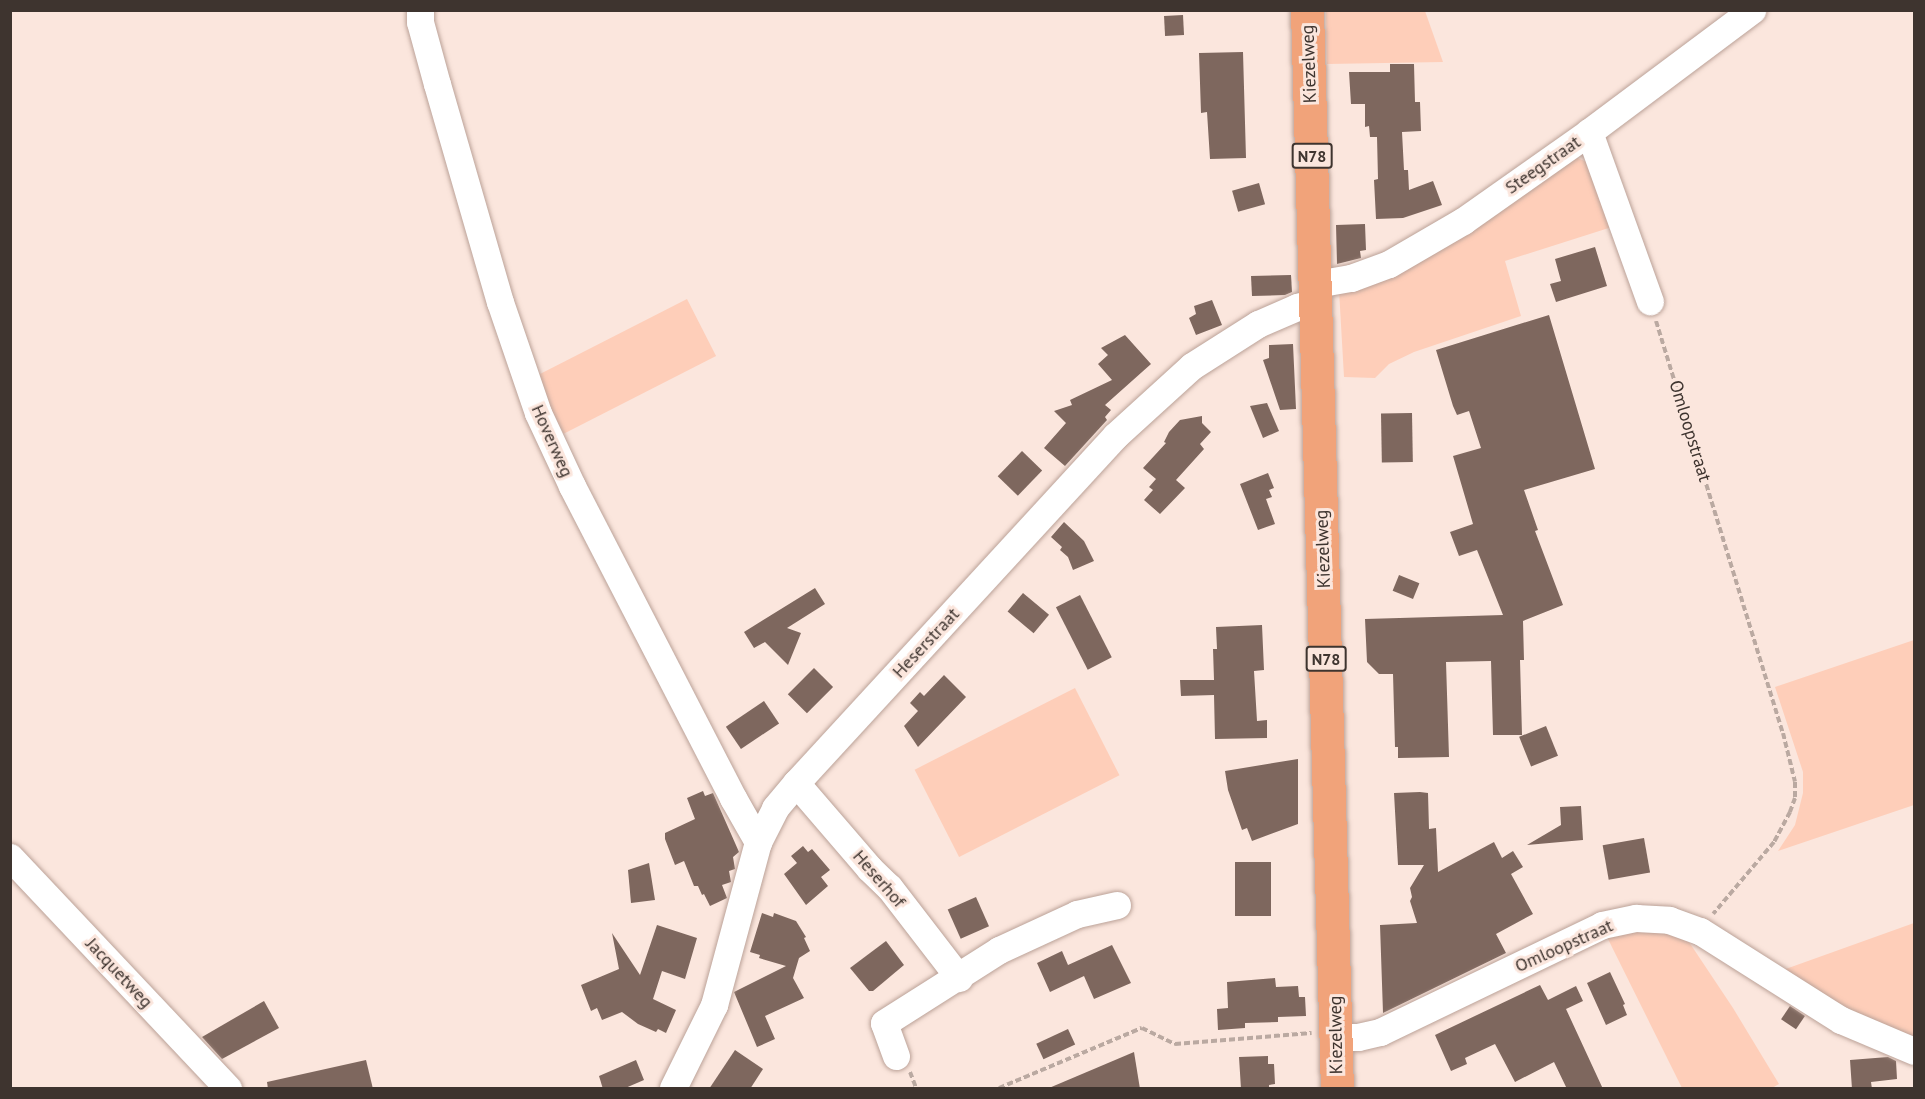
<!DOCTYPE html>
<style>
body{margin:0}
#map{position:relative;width:1925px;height:1099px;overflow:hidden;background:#fbe6dd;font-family:"PT Sans",sans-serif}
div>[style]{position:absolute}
.green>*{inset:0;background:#feceb9;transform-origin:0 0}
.building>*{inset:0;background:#7e675e;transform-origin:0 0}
.path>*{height:4px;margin-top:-2px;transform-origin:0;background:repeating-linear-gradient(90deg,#baa9a1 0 6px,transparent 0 9px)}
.roads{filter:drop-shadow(0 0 2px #bba298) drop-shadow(0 0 2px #bba298)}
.minor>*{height:27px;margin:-13.5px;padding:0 13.5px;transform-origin:13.5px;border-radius:13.5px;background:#fff}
.major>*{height:33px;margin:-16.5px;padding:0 16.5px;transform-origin:16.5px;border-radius:16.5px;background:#f1a37a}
span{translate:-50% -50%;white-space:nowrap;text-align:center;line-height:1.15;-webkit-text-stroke:6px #fbe6dd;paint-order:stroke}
.shield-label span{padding:2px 4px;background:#fbe6dd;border:2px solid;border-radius:4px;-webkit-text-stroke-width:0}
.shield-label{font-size:16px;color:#3e342f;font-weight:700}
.street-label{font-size:18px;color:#3e342f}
.frame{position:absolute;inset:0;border:12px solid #3e342f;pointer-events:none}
</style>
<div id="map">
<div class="green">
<i style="clip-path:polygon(1326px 11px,1425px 11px,1443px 62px,1327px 64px)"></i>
<i style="clip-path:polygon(1575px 157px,1587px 162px,1615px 226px,1505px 261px,1521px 316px,1414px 352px,1389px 364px,1375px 378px,1344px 377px,1339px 290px)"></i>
<i style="left:687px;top:299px;width:64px;height:171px;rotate:63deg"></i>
<i style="clip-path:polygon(1914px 640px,1914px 805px,1778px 851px,1795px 825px,1803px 793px,1803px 772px,1775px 687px)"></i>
<i style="left:1075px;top:688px;width:98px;height:180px;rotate:63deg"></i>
<i style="clip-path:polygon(1914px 923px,1914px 1045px,1777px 972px)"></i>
<i style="clip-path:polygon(1681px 930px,1733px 1008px,1779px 1084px,1772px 1088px,1682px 1088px,1607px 937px,1624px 932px)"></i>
</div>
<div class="building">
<i style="left:1183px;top:15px;width:20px;height:19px;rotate:87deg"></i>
<i style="clip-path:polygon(1243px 52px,1246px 158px,1210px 159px,1207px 112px,1201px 113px,1199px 53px)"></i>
<i style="clip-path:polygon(1390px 64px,1414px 64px,1415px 102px,1420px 102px,1421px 131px,1402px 132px,1404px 170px,1408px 170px,1409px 190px,1433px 181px,1442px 205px,1403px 218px,1376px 219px,1374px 180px,1378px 179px,1377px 137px,1370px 137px,1369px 126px,1365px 127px,1365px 104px,1351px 104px,1349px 72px,1390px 72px)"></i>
<i style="left:1259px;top:183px;width:22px;height:28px;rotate:74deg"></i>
<i style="clip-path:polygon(1365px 224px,1366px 250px,1360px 251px,1361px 258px,1337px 264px,1336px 225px)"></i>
<i style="clip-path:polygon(1595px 247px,1607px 286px,1556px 302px,1550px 284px,1561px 281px,1555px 259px)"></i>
<i style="clip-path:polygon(1291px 275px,1292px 292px,1285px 295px,1252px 296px,1251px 276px)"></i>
<i style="clip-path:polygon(1212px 300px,1222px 325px,1196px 335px,1189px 318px,1196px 314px,1194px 306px)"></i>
<i style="clip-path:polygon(1549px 315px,1595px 469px,1524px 490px,1538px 530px,1535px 531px,1563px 605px,1523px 621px,1524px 660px,1520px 660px,1522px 735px,1493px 735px,1491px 661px,1446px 662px,1449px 757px,1398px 758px,1398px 747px,1395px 747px,1393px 674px,1379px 674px,1367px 662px,1365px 619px,1503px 615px,1477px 550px,1459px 556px,1450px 532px,1473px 524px,1453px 456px,1481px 448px,1469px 411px,1457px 415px,1453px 406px,1436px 350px)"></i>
<i style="clip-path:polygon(1125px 335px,1151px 364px,1105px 405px,1111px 410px,1105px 417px,1107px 420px,1065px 466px,1044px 448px,1066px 423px,1054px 411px,1072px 405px,1070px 400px,1112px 380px,1098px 364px,1108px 355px,1101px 348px)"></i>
<i style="clip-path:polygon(1293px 344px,1296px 409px,1280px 410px,1263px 360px,1269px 358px,1269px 345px)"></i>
<i style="clip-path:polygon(1267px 403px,1279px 431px,1263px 438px,1250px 406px)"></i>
<i style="left:1412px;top:413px;width:49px;height:31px;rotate:89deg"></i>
<i style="clip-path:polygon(1202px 416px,1202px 423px,1211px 432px,1200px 444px,1204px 449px,1176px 480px,1185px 488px,1160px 514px,1144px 500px,1153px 490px,1149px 487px,1156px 479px,1143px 468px,1166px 443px,1164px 442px,1169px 432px,1180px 420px)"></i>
<i style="left:1022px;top:451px;width:28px;height:35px;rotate:44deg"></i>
<i style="clip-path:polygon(1268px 473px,1274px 488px,1269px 490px,1272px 497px,1266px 499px,1275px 524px,1258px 530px,1240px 484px)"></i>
<i style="clip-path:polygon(1064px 522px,1084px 541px,1094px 561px,1073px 570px,1068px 557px,1060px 550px,1062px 547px,1051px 537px)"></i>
<i style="left:1399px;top:575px;width:22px;height:17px;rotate:22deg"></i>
<i style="clip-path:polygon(815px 588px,825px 604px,787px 628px,801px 633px,788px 665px,765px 642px,754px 648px,744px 632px)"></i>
<i style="left:1023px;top:593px;width:34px;height:24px;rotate:40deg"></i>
<i style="left:1080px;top:595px;width:70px;height:27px;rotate:63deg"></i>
<i style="clip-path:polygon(1262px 625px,1264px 670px,1254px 671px,1257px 721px,1267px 720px,1267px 738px,1215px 739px,1214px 695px,1181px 696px,1180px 680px,1214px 680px,1213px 649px,1217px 649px,1216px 627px)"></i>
<i style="left:814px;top:668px;width:27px;height:37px;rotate:45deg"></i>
<i style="clip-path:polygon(944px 675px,966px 697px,918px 747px,904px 726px,918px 711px,910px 703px,920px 692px,924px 696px)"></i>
<i style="left:764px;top:701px;width:27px;height:46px;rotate:56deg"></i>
<i style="left:1546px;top:726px;width:32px;height:29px;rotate:68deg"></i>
<i style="clip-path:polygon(1298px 759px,1298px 824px,1252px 841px,1247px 828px,1242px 830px,1228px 790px,1225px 771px)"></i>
<i style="clip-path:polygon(703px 791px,705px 796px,713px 793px,739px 852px,733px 857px,735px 869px,729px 871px,731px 882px,722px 885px,727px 898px,710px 906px,704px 894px,702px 895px,698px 886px,694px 886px,684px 861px,675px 865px,665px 839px,665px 833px,695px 819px,687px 798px)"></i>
<i style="clip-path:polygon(1420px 792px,1428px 793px,1429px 829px,1436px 828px,1438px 872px,1494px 842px,1502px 858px,1513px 851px,1523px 867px,1511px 874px,1533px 914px,1496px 934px,1506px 953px,1383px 1013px,1380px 925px,1417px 923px,1410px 901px,1412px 897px,1410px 888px,1424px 865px,1398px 865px,1394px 793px)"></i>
<i style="clip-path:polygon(1581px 806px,1583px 840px,1527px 845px,1561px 825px,1560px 807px)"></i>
<i style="left:1644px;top:838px;width:35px;height:42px;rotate:80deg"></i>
<i style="clip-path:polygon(803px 846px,808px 852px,812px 849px,830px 870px,821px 877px,828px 886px,806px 905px,784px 874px,797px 863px,791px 856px)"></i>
<i style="left:1235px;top:862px;width:36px;height:54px"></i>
<i style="clip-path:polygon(649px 863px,655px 900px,631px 903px,628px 870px)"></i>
<i style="left:976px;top:897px;width:32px;height:31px;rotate:66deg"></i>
<i style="clip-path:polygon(762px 913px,773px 917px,774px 913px,796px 921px,806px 937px,804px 938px,810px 951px,799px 958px,793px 978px,804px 998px,765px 1016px,775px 1039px,757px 1047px,734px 992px,786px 966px,759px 958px,760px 955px,750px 952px)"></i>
<i style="clip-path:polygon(657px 925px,697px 938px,685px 979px,662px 971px,653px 999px,676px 1010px,666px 1033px,658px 1029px,656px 1032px,638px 1024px,622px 1012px,602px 1020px,597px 1008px,591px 1011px,581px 985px,619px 969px,612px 933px,640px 975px)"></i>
<i style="clip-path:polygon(886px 941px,904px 965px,873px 991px,869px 991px,850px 968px)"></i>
<i style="clip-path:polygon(1112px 945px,1131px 983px,1094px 999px,1084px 976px,1050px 992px,1037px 963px,1062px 951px,1068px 965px)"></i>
<i style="clip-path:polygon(1610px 972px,1625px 1004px,1623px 1005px,1627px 1015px,1606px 1025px,1587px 983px)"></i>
<i style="clip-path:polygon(1275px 978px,1276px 987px,1298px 986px,1299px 997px,1305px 997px,1306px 1016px,1278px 1017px,1278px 1022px,1245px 1023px,1245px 1028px,1218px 1030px,1217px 1009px,1228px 1008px,1227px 982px)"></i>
<i style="clip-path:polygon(1540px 985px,1548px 1000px,1576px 986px,1583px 1001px,1566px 1009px,1603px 1089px,1567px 1089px,1554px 1062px,1515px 1082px,1495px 1044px,1465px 1058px,1467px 1064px,1451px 1071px,1435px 1035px)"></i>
<i style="clip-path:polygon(264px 1001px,279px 1028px,222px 1059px,202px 1037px)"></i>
<i style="left:1790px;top:1006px;width:18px;height:16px;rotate:34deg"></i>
<i style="left:1068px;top:1029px;width:17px;height:35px;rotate:65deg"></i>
<i style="clip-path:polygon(735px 1050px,763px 1069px,750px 1089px,709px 1089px)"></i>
<i style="clip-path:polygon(1134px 1052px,1140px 1089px,1049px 1088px)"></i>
<i style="clip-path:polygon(1268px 1056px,1268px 1064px,1274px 1064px,1275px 1084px,1269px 1085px,1269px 1089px,1241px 1089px,1239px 1057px)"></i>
<i style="clip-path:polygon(1888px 1057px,1896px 1061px,1897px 1079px,1871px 1082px,1872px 1089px,1852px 1089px,1850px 1060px)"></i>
<i style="clip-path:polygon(366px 1060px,373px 1089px,268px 1089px,267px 1082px)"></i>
<i style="clip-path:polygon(636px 1060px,644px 1080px,623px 1089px,603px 1089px,599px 1076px)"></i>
</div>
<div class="path">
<i style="left:1656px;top:321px;width:431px;rotate:72.9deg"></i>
<i style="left:1783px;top:733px;width:50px;rotate:76.2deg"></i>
<i style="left:1795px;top:782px;width:16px;rotate:90deg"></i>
<i style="left:1795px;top:798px;width:15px;rotate:110deg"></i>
<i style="left:1790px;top:812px;width:34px;rotate:118deg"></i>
<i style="left:1774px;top:842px;width:94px;rotate:130.3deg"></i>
<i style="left:910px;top:1072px;width:17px;rotate:69deg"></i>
<i style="left:999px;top:1088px;width:155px;rotate:-22.8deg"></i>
<i style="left:1142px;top:1028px;width:37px;rotate:26deg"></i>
<i style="left:1175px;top:1044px;width:137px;rotate:-4.6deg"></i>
</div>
<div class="roads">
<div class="minor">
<i style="left:420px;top:10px;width:12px;rotate:90deg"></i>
<i style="left:420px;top:22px;width:64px;rotate:74.7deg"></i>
<i style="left:437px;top:84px;width:227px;rotate:73.9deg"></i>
<i style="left:500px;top:302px;width:117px;rotate:71.1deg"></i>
<i style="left:538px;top:413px;width:81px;rotate:65deg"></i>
<i style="left:572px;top:486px;width:351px;rotate:62.7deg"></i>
<i style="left:733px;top:798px;width:51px;rotate:60.4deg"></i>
<i style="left:1589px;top:132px;width:180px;rotate:70.2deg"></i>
<i style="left:1316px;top:284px;width:36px;rotate:-10deg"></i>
<i style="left:1351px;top:278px;width:40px;rotate:-20.2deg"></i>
<i style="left:1389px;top:264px;width:86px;rotate:-30.2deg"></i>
<i style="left:1463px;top:221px;width:154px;rotate:-35.2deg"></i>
<i style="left:1589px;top:132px;width:204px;rotate:-36.8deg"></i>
<i style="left:796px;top:783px;width:112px;rotate:49.3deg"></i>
<i style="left:869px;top:868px;width:28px;rotate:44deg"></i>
<i style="left:889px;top:887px;width:115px;rotate:52.4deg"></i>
<i style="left:10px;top:857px;width:318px;rotate:46.7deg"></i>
<i style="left:1337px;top:1037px;width:21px"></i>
<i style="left:1358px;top:1037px;width:23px;rotate:-13deg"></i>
<i style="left:1380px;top:1032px;width:246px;rotate:-25.7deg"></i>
<i style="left:1602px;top:925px;width:35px;rotate:-12deg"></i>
<i style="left:1636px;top:918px;width:33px;rotate:3deg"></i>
<i style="left:1669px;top:920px;width:33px;rotate:20deg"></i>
<i style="left:1700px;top:931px;width:167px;rotate:32.3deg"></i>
<i style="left:1841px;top:1020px;width:79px;rotate:23deg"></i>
<i style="left:896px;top:1056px;width:35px;rotate:-110deg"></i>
<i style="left:884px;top:1023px;width:136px;rotate:-32.4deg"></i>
<i style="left:999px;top:950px;width:86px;rotate:-24.8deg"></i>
<i style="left:1077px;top:914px;width:41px;rotate:-12.7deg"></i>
<i style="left:673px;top:1088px;width:93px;rotate:-63.7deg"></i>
<i style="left:714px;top:1005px;width:169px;rotate:-74.9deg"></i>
<i style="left:758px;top:842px;width:38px;rotate:-63deg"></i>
<i style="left:775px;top:808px;width:33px;rotate:-50deg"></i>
<i style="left:796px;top:783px;width:471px;rotate:-47.4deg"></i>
<i style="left:1115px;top:436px;width:104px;rotate:-42.3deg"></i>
<i style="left:1192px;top:366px;width:78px;rotate:-32.5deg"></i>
<i style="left:1258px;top:324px;width:43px;rotate:-23.6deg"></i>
<i style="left:1297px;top:307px;width:20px;rotate:-15deg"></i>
</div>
<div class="major">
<i style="left:1307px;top:10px;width:1078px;rotate:88.41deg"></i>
</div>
</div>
<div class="shield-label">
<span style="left:1312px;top:156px">N78</span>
<span style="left:1326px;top:659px">N78</span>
</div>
<div class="street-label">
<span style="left:1309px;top:64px;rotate:-92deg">Kiezelweg</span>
<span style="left:1543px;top:165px;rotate:-35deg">Steegstraat</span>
<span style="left:1690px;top:431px;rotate:73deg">Omloopstraat</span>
<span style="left:552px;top:441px;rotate:66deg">Hoverweg</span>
<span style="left:1323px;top:549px;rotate:-92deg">Kiezelweg</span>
<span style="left:926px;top:643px;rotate:-47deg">Heserstraat</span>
<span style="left:879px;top:879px;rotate:49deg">Heserhof</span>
<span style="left:1564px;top:946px;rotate:-24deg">Omloopstraat</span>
<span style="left:119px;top:973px;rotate:47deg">Jacquetweg</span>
<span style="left:1336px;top:1035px;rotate:-91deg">Kiezelweg</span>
</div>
<div class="frame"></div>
</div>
